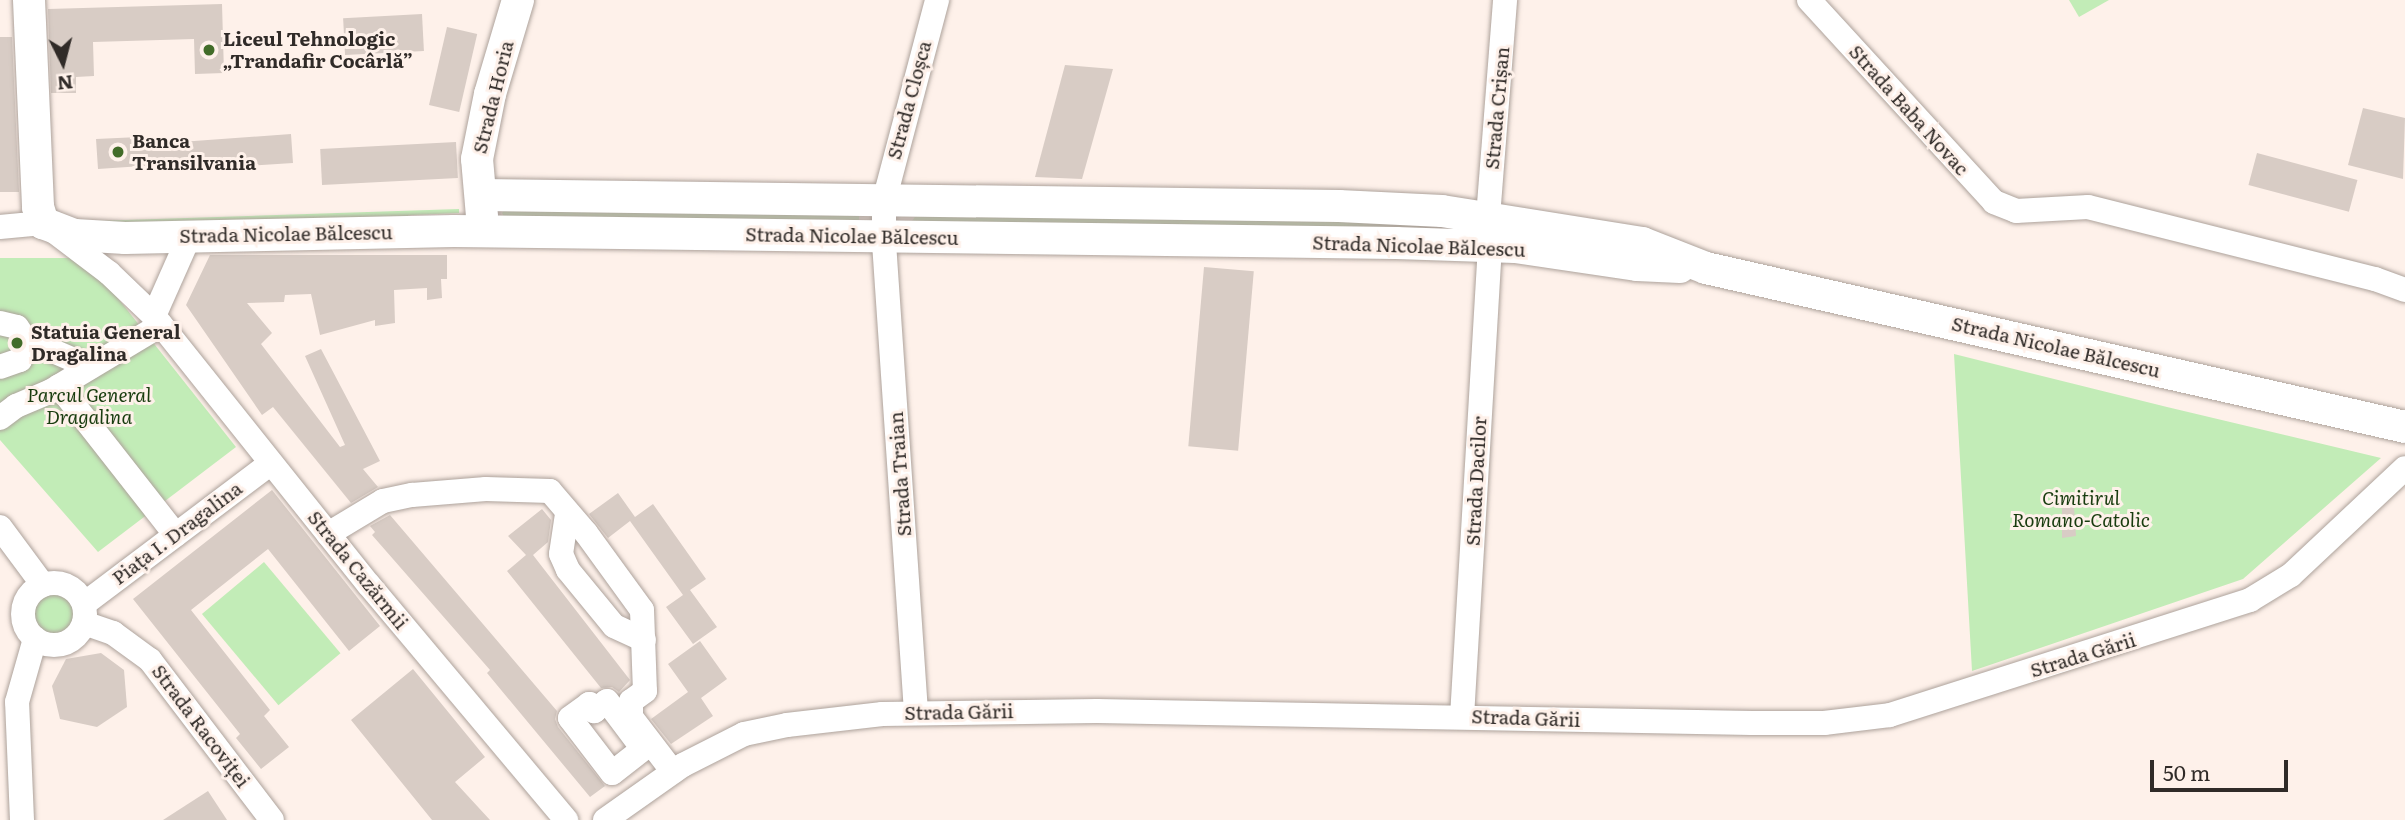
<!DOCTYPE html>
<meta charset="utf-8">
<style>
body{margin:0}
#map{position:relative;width:2405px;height:820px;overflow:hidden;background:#fef1ea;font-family:Literata,serif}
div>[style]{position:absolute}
.green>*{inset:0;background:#c2ecb7;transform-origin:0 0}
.round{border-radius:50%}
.building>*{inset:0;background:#d8ccc5;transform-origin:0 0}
.roads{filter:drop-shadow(0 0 2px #ada29b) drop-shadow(0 0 2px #ada29b)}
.minor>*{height:24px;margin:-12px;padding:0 12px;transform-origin:12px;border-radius:12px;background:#fff}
.minor>.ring{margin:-12px;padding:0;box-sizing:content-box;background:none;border:24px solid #fff;border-radius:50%}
.major>*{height:32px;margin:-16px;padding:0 16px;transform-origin:16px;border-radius:16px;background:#fff}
.dots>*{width:19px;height:19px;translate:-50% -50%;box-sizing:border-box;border:4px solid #fef1ea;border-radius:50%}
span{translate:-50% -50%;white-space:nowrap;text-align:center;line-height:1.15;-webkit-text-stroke:6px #fef1ea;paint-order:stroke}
.poi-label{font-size:19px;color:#302b28;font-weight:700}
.left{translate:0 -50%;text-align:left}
.street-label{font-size:19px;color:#302b28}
.park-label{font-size:19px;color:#183c0e;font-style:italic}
.north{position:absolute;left:28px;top:28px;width:70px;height:70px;-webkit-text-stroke:5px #fef1ea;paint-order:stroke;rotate:174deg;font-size:19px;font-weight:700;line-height:28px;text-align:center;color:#302b28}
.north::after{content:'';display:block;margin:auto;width:24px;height:32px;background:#302b28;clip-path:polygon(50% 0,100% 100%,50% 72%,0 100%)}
.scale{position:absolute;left:2150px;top:760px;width:138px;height:32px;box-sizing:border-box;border:4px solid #302b28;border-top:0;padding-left:9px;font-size:21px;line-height:24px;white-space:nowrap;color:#302b28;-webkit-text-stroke:5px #fef1ea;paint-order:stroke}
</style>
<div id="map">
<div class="green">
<i style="clip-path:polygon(2069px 0,2109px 0,2079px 17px)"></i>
<i style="clip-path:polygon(506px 208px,854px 213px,859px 216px,859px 223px,506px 220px,502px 213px)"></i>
<i style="clip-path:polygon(459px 209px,459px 213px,412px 215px,380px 221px,94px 226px,94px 221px)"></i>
<i style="clip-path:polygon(917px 214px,1221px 217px,1472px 226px,1477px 232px,917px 225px,912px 221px)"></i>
<i style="clip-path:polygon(0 258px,86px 258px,236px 447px,98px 552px,0 440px)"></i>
<i style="clip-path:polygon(1954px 354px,2167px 407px,2381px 458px,2243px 579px,1972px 671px)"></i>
<i style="left:264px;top:562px;width:119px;height:81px;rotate:50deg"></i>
<i class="round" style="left:32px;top:592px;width:44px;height:44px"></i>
</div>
<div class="building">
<i style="clip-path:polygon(222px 4px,224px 73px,195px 74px,194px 39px,93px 42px,94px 76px,76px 77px,76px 93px,51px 93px,48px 9px)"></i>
<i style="left:422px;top:14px;width:37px;height:79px;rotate:87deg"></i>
<i style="left:447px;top:27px;width:31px;height:80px;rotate:13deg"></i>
<i style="clip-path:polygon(0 37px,12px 37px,19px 192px,0 192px)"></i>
<i style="clip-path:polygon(1065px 65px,1113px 69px,1082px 179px,1035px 177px)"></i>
<i style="clip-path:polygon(2363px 108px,2405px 118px,2403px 179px,2348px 165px)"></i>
<i style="clip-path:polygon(291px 134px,293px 163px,218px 168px,142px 166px,98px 169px,96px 139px,139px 137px,139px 145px)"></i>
<i style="left:456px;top:142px;width:36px;height:136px;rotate:87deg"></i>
<i style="left:2257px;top:153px;width:104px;height:33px;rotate:15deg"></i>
<i style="clip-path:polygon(210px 255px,447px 255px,447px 279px,441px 279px,442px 298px,427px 300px,427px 288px,394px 290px,395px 323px,375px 326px,375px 320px,320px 335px,311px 294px,285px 295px,284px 302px,247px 303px,272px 333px,261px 344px,340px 447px,345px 445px,305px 356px,321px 349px,380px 461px,363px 469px,378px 487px,351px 503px,273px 407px,262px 415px,186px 305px)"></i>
<i style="left:1204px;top:267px;width:50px;height:180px;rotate:5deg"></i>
<i style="clip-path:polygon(272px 490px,380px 626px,349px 651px,268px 549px,191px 610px,270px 710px,264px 716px,289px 747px,261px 769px,236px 738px,240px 734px,133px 599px)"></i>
<i style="clip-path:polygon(618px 493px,635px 517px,653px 504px,706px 579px,690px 590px,717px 627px,693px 644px,666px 607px,683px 595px,630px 521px,608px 538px,589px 514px)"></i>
<i style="clip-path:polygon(2062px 493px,2073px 493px,2076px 536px,2062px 538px)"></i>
<i style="clip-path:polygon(542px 509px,551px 520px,548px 542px,533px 555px,630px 680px,619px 692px,612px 687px,601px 688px,507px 571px,526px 555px,508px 536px)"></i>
<i style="clip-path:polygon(390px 515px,557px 711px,555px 719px,558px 727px,605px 786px,590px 797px,487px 673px,490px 670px,372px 535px,375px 532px,370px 526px)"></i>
<i style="clip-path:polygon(700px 641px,727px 679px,701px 698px,713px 716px,671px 744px,651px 719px,688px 692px,668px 664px)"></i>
<i style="clip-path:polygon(101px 653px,124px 670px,127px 707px,97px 727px,60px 719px,52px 686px,66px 659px)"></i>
<i style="clip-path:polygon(413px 669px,485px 757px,455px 782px,490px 820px,432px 820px,351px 720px)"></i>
<i style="clip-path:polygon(208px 791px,227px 820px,163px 820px)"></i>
</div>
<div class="roads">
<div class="minor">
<i style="left:1809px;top:0;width:274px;rotate:47.5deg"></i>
<i style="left:1994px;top:202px;width:24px;rotate:22deg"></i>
<i style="left:2016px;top:211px;width:72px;rotate:-3.2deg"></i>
<i style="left:2088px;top:207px;width:296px;rotate:14.1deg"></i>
<i style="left:2375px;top:279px;width:32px;rotate:20deg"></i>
<i style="left:0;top:227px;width:43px;rotate:-5.3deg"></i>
<i style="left:43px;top:223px;width:83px;rotate:37.1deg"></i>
<i style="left:109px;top:273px;width:62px;rotate:43.7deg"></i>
<i style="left:154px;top:316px;width:344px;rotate:51.4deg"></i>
<i style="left:369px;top:585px;width:307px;rotate:50deg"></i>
<i style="left:154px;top:316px;width:86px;rotate:-66.1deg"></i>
<i style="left:0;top:323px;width:17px;rotate:13deg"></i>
<i style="left:17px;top:327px;width:14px;rotate:56deg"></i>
<i style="left:25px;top:339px;width:7px;rotate:82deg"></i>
<i style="left:26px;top:346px;width:15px;rotate:113deg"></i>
<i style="left:20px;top:360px;width:21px;rotate:161deg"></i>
<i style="left:25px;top:339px;width:71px;rotate:23.3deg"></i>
<i style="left:59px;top:386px;width:189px;rotate:51.9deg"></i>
<i style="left:0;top:418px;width:20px;rotate:-37deg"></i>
<i style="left:16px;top:406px;width:38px;rotate:-23deg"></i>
<i style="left:51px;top:391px;width:128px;rotate:-31deg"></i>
<i style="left:567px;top:514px;width:40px;rotate:98.5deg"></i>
<i style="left:561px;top:554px;width:17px;rotate:66deg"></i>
<i style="left:568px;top:570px;width:72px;rotate:50.6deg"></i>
<i style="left:614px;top:626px;width:33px;rotate:25deg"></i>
<i style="left:0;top:527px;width:72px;rotate:53.4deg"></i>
<i style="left:328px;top:534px;width:64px;rotate:-31deg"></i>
<i style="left:383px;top:501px;width:30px;rotate:-12deg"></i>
<i style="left:412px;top:495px;width:74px;rotate:-4.6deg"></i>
<i style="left:486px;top:489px;width:64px;rotate:1.8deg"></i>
<i style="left:550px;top:491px;width:55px;rotate:49.4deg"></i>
<i style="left:586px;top:533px;width:95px;rotate:54deg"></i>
<i style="left:642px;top:610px;width:81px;rotate:87.9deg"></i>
<i style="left:645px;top:691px;width:17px;rotate:144deg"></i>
<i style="left:631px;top:701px;width:16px;rotate:90deg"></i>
<i style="left:631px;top:717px;width:69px;rotate:52.6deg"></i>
<i class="ring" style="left:23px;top:583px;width:38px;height:38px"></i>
<i style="left:84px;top:604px;width:234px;rotate:-37deg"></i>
<i style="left:84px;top:623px;width:31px;rotate:19deg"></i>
<i style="left:113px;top:633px;width:46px;rotate:36.1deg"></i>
<i style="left:150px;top:660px;width:201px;rotate:52.7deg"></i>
<i style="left:607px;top:701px;width:60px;rotate:53.1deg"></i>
<i style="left:643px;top:749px;width:39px;rotate:142deg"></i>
<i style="left:612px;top:773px;width:69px;rotate:-127.4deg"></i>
<i style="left:570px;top:718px;width:24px;rotate:-36deg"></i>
<i style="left:589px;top:704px;width:9px;rotate:54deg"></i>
<i style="left:594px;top:711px;width:16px;rotate:-38deg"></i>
<i style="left:916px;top:712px;width:476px;rotate:-93.9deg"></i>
<i style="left:884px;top:237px;width:36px;rotate:-90deg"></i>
<i style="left:884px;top:201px;width:208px;rotate:-75.2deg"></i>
<i style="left:1462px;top:717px;width:473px;rotate:-86.6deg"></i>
<i style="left:1490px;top:245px;width:28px;rotate:-94deg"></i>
<i style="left:1488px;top:217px;width:218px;rotate:-85.5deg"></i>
<i style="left:22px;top:820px;width:118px;rotate:-92.4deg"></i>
<i style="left:17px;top:702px;width:66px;rotate:-74.1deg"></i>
<i style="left:605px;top:820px;width:95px;rotate:-35.2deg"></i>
<i style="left:683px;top:765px;width:68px;rotate:-26.9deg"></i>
<i style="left:744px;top:734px;width:44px;rotate:-11.8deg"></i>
<i style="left:787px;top:725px;width:96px;rotate:-6.6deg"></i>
<i style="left:882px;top:714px;width:215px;rotate:-0.8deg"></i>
<i style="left:1097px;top:711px;width:655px;rotate:1.05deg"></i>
<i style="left:1752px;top:723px;width:72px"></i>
<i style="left:1824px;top:723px;width:66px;rotate:-6.9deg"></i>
<i style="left:1890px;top:715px;width:378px;rotate:-17.7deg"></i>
<i style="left:2250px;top:600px;width:48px;rotate:-31.4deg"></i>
<i style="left:2291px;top:575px;width:156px;rotate:-43.2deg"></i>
</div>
<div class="major">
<i style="left:29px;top:0;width:207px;rotate:87.5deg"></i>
<i style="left:38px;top:207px;width:17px;rotate:73deg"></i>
<i style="left:43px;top:223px;width:34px;rotate:21deg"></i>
<i style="left:75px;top:235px;width:50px;rotate:3.4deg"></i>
<i style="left:125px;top:238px;width:329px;rotate:-1.2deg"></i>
<i style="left:454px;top:231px;width:942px;rotate:0.73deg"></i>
<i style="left:1396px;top:243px;width:119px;rotate:1.9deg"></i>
<i style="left:1515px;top:247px;width:123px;rotate:8.4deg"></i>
<i style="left:1637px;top:265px;width:43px;rotate:2.7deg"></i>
<i style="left:482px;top:195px;width:857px;rotate:0.74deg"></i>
<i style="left:1339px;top:206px;width:103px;rotate:2.8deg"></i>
<i style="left:1442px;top:211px;width:203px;rotate:9.1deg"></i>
<i style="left:1642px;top:243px;width:69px;rotate:21.3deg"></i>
<i style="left:1706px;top:268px;width:717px;rotate:12.81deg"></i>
<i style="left:482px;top:216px;width:57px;rotate:-95deg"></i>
<i style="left:477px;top:159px;width:66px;rotate:-78.7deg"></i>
<i style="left:490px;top:94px;width:98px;rotate:-73.4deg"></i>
</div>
</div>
<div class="dots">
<i style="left:209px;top:50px;background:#426c29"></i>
<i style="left:118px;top:152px;background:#426c29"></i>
<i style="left:17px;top:343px;background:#426c29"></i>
</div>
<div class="poi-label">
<span class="left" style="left:223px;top:50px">Liceul Tehnologic<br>„Trandafir Cocârlă”</span>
<span class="left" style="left:132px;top:152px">Banca<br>Transilvania</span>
<span class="left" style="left:31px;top:343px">Statuia General<br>Dragalina</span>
</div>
<div class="street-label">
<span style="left:493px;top:97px;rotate:-76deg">Strada Horia</span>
<span style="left:909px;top:100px;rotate:-75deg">Strada Cloșca</span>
<span style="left:1497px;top:108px;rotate:-85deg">Strada Crișan</span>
<span style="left:1909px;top:110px;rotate:48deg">Strada Baba Novac</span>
<span style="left:286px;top:234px;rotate:-1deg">Strada Nicolae Bălcescu</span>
<span style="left:852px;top:236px;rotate:1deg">Strada Nicolae Bălcescu</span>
<span style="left:1419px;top:246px;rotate:2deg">Strada Nicolae Bălcescu</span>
<span style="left:2056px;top:347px;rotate:13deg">Strada Nicolae Bălcescu</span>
<span style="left:900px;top:474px;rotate:-94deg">Strada Traian</span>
<span style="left:1476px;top:481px;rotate:-87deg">Strada Dacilor</span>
<span style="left:177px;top:533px;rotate:-37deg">Piața I. Dragalina</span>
<span style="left:358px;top:570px;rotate:51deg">Strada Cazărmii</span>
<span style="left:2083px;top:655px;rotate:-17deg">Strada Gării</span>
<span style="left:959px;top:712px;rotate:-1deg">Strada Gării</span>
<span style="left:1526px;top:718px;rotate:2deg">Strada Gării</span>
<span style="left:201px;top:726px;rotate:53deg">Strada Racoviței</span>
</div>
<div class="park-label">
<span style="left:89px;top:406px">Parcul General<br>Dragalina</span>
<span style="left:2081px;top:509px">Cimitirul<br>Romano-Catolic</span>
</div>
<div class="north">N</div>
<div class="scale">50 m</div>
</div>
